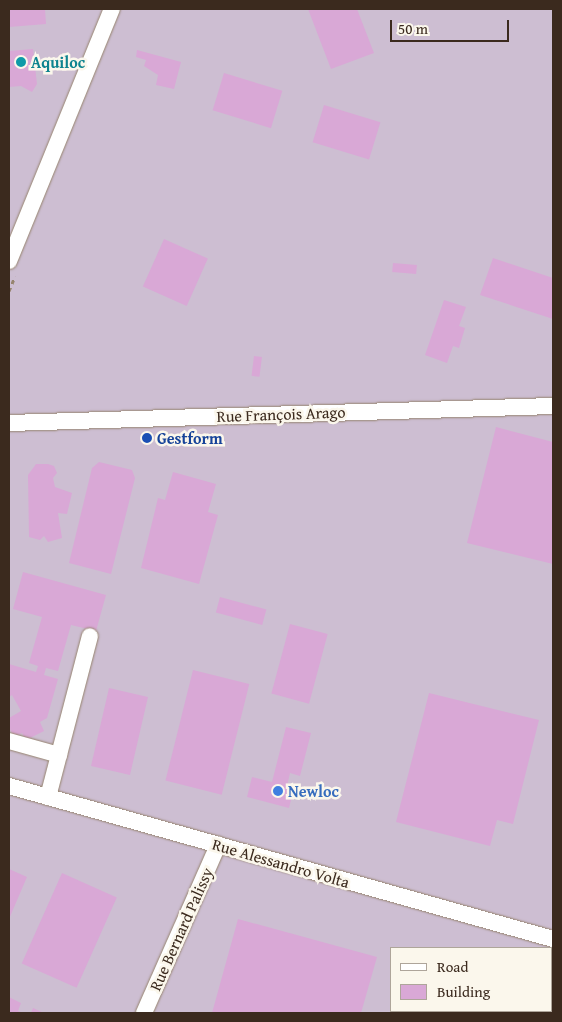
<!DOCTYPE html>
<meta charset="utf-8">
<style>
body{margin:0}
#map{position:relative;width:562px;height:1022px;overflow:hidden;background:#f0debe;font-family:"Gentium Book Plus",serif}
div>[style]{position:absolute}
.industrial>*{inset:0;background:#cdbed2}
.building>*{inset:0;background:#d9a8d6;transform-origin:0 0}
.path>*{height:3px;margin-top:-1.5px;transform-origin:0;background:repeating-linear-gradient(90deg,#96846e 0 4px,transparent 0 8px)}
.roads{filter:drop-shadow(0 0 1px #96846e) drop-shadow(0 0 1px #96846e)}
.minor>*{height:16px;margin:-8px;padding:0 8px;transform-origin:8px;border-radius:8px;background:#fff}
.dots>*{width:14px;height:14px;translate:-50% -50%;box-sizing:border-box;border:2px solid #fbf7ec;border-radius:50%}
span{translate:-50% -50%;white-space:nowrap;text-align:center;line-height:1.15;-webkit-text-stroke:5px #fbf7ec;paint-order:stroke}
.culture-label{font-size:16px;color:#0d838f;font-weight:700}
.left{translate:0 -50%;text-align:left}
.street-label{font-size:16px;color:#3b2a1e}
.transit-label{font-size:16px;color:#164399;font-weight:700}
.shop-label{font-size:16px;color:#366cbe;font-weight:700}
.frame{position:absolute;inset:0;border:10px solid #3b2a1e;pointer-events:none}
.legend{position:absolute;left:390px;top:947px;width:162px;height:65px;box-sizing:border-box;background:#fbf7ec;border:1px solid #aea59a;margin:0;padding:6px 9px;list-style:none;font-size:15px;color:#3b2a1e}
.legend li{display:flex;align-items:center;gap:10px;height:25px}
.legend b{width:25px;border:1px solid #aea59a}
.scale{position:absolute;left:390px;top:20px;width:119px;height:22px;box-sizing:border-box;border:2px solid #3b2a1e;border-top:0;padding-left:6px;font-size:15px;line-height:18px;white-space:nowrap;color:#3b2a1e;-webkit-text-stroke:4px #fbf7ec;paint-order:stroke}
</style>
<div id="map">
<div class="industrial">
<i style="clip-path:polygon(evenodd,9px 9px,553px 9px,553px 1013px,9px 1013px,9px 9px,391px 948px,551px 948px,551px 1011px,391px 1011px,391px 948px)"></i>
</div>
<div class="building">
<i style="clip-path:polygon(9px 9px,45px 9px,46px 24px,9px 27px)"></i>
<i style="clip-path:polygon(308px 9px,357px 9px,374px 53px,331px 69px)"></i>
<i style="clip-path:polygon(33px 49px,37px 84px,32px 92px,21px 86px,9px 87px,9px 51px)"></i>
<i style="clip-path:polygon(137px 50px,181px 62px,174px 89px,156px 85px,158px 75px,144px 66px,146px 60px,136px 57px)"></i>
<i style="left:224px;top:73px;width:61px;height:39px;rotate:17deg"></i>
<i style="left:324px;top:105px;width:59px;height:39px;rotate:17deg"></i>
<i style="left:164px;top:239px;width:48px;height:52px;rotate:24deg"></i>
<i style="clip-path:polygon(493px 258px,553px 278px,553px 319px,480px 295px)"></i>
<i style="left:393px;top:263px;width:24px;height:9px;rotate:5deg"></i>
<i style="clip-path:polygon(444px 300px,466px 307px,459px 326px,465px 328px,459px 348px,453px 346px,447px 363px,425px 355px)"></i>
<i style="left:254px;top:356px;width:8px;height:20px;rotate:7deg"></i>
<i style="clip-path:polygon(496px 427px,553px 442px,553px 564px,467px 543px)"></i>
<i style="clip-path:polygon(99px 462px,132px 470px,135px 478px,111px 574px,69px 563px,92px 468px)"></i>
<i style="clip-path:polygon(36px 464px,48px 464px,54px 466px,57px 473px,53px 478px,55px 487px,72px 493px,67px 514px,58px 513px,62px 538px,48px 542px,44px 536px,40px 540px,29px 537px,28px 475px)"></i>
<i style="clip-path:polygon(173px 472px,216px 484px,208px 512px,218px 515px,199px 584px,141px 568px,158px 498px,165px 500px)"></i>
<i style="clip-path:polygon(23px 572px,106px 595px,96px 631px,71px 625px,58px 671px,46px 668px,44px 675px,58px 679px,47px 718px,40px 722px,44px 731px,26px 740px,22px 733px,14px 737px,9px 727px,9px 718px,21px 711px,12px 695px,9px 697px,9px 664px,36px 672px,38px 666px,29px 663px,42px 617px,13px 609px)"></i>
<i style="left:220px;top:597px;width:48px;height:16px;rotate:15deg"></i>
<i style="left:290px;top:624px;width:39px;height:72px;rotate:15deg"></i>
<i style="left:193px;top:670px;width:58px;height:114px;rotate:14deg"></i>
<i style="left:109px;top:688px;width:40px;height:80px;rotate:13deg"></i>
<i style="clip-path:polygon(429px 693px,539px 720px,513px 824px,497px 820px,490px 846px,396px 822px)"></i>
<i style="clip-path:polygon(286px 727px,311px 733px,300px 776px,290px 773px,287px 786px,294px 788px,289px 808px,247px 797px,252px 777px,272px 782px)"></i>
<i style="clip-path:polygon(9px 869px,27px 877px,9px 919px)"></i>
<i style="left:62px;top:873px;width:60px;height:99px;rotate:24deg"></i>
<i style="clip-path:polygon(238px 919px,377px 957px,361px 1013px,212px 1013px)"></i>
<i style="clip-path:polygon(9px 997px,21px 1003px,18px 1011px,24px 1013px,9px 1013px)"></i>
<i style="clip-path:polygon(33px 1008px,44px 1013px,31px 1013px)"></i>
<i style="left:398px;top:1011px;width:45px;height:2px"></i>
<i style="clip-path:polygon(480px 1011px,497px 1011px,504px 1013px,479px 1013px)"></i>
</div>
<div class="path">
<i style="left:9px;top:291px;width:16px;rotate:-68deg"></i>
</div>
<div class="roads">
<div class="minor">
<i style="left:9px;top:261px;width:272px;rotate:-67.8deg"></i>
<i style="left:9px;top:423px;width:544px;rotate:-1.79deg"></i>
<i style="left:9px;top:741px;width:52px;rotate:15.6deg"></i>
<i style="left:9px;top:786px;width:565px;rotate:15.71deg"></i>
<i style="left:48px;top:797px;width:166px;rotate:-75.4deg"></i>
<i style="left:144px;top:1013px;width:184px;rotate:-66.2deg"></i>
</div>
</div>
<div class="dots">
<i style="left:21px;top:62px;background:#0f9aa8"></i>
<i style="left:147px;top:438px;background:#1a4fb4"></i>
<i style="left:278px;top:791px;background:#3f7fe0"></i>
</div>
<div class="culture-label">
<span class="left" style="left:31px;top:62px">Aquiloc</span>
</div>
<div class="street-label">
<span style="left:281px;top:414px;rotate:-2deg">Rue François Arago</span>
<span style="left:281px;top:863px;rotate:16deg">Rue Alessandro Volta</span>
<span style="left:181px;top:929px;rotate:-66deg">Rue Bernard Palissy</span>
</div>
<div class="transit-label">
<span class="left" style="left:157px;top:438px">Gestform</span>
</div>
<div class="shop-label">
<span class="left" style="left:288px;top:791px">Newloc</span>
</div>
<div class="frame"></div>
<ul class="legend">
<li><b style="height:6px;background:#fff"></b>Road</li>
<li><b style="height:14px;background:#d9a8d6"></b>Building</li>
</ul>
<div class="scale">50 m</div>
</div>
